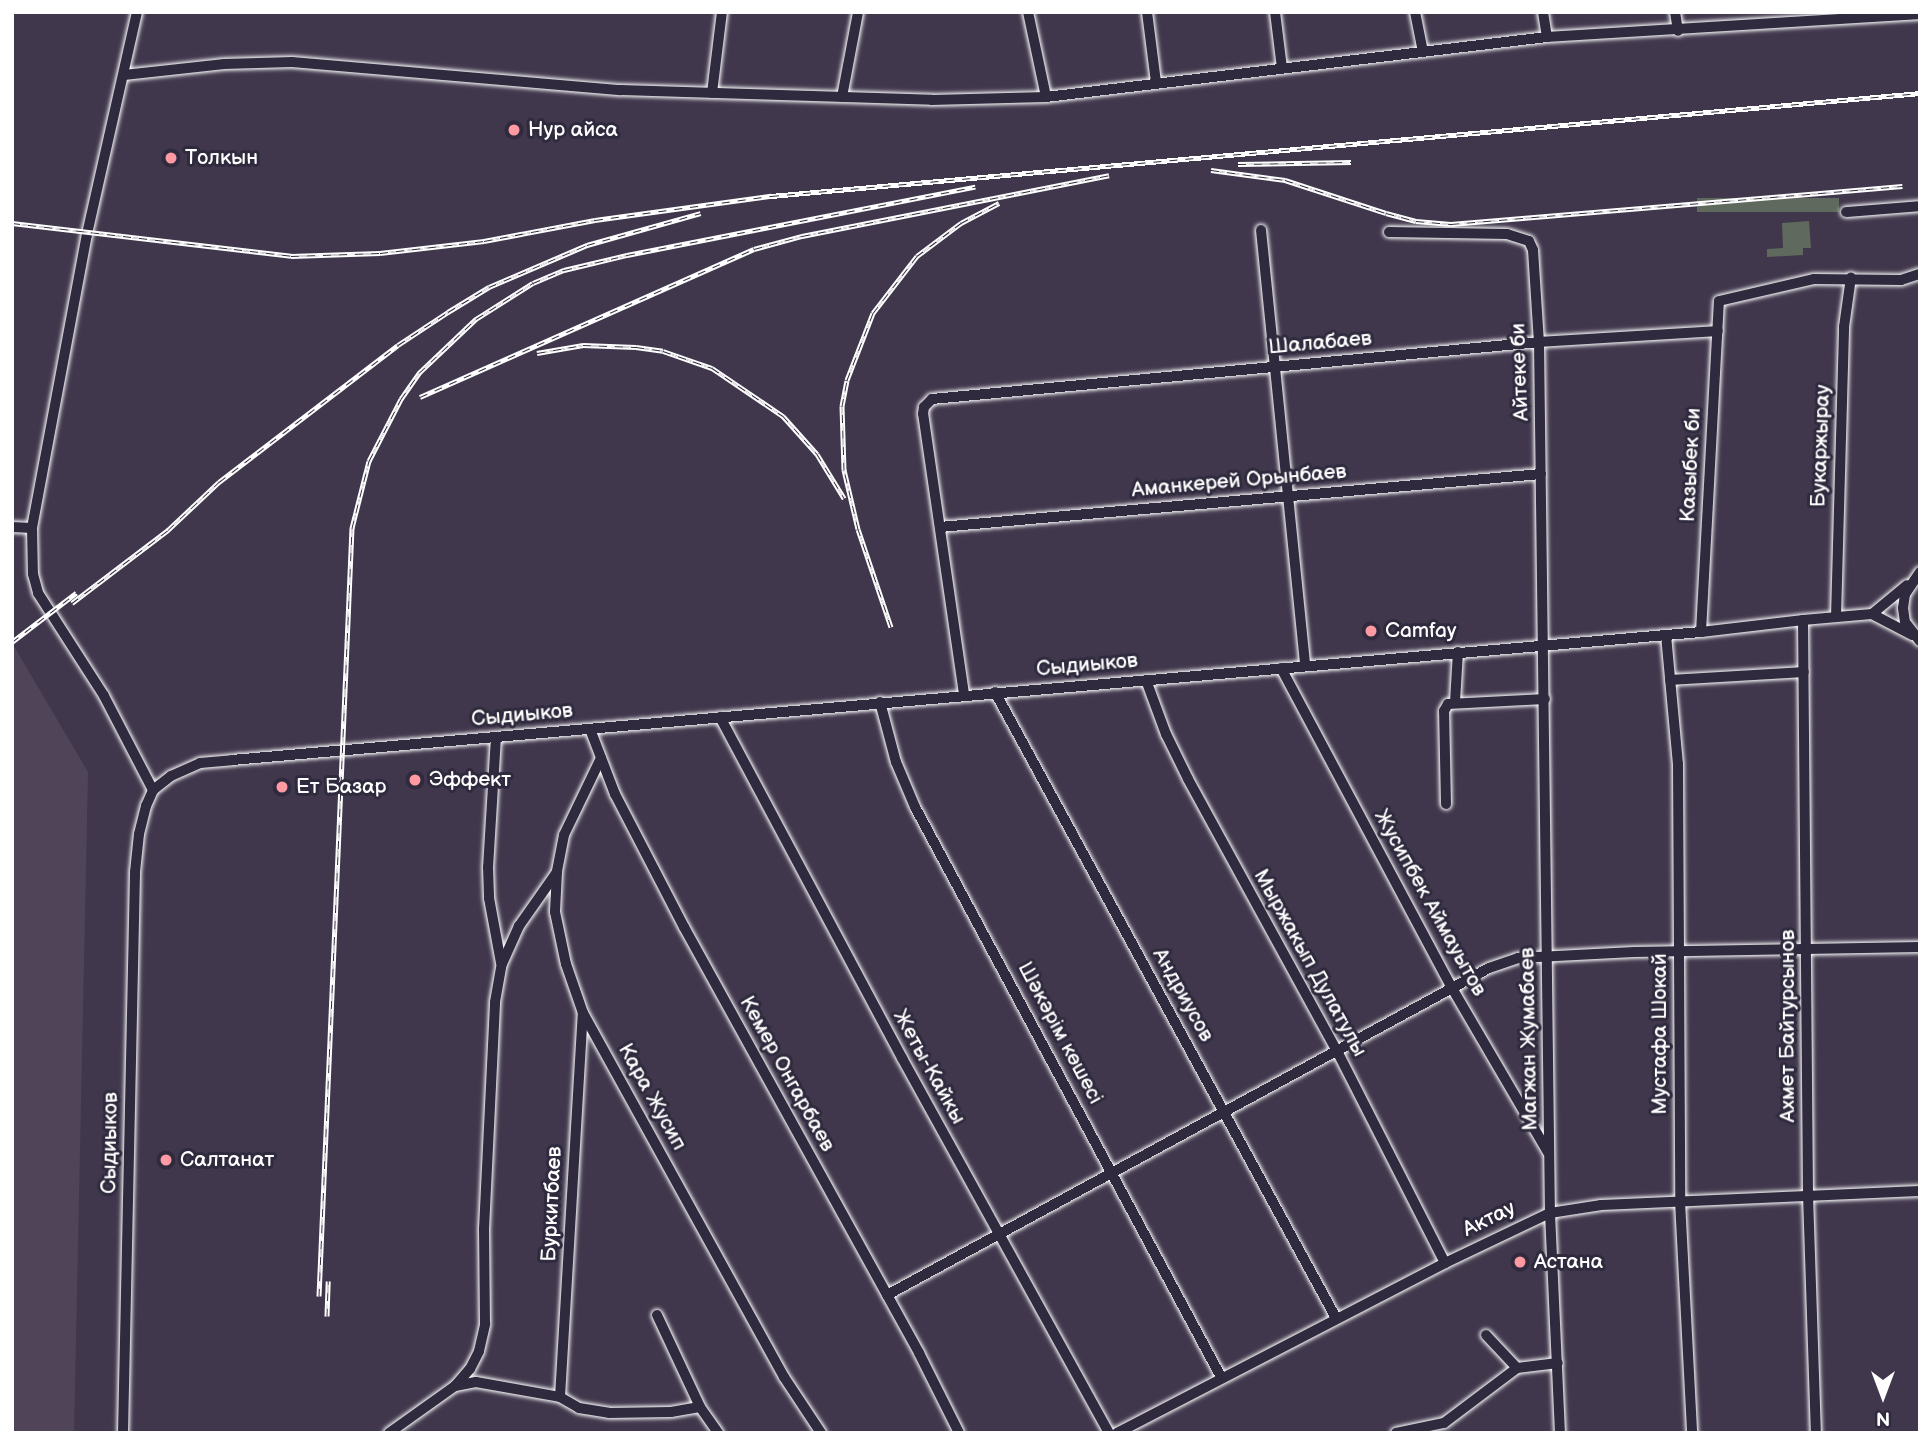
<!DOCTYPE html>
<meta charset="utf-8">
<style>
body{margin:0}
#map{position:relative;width:1932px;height:1445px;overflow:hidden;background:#40374c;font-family:"Balsamiq Sans",sans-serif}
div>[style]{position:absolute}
.built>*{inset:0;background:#504459}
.green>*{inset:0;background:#5f695d;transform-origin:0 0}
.roads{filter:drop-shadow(0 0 2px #fff) drop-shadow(0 0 2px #fff)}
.minor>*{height:10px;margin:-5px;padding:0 5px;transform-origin:5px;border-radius:5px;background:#2f2a3d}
.rail>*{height:5px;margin-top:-2.5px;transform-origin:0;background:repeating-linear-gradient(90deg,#2f2a3d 0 8px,#fff 0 16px);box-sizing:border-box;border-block:2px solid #fff}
.dots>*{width:19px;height:19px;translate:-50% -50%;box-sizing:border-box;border:4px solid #2f2a3d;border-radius:50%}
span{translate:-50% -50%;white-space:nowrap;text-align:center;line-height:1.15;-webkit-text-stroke:6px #2f2a3d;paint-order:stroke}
.poi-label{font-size:21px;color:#fff}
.left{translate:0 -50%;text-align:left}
.street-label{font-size:21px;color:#fff}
.frame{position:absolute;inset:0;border:14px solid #fff;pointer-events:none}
.north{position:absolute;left:1848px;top:1361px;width:70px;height:70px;-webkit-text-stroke:5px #2f2a3d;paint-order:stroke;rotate:180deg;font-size:19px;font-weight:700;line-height:28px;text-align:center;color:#fff}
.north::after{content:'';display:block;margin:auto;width:24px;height:32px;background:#fff;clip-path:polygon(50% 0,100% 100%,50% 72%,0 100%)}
</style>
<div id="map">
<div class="built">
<i style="clip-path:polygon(12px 643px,88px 772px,74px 1433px,12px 1433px)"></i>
</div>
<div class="green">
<i style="left:1839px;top:198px;width:14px;height:142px;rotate:90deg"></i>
<i style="clip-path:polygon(1809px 221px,1811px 248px,1803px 248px,1803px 255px,1767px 257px,1767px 249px,1783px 248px,1782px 223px)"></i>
</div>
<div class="roads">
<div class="minor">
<i style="left:137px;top:12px;width:228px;rotate:102.7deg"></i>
<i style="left:87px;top:234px;width:299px;rotate:100.6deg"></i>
<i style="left:32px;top:528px;width:46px;rotate:88.8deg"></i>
<i style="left:33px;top:574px;width:20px;rotate:75deg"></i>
<i style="left:38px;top:593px;width:122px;rotate:57.3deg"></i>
<i style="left:104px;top:696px;width:106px;rotate:62.5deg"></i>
<i style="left:1028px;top:12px;width:87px;rotate:78deg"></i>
<i style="left:1147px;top:12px;width:71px;rotate:82.7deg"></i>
<i style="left:1275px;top:12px;width:56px;rotate:82.9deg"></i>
<i style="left:1415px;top:12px;width:41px;rotate:78.7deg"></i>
<i style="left:1543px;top:12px;width:25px;rotate:81deg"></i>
<i style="left:1675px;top:12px;width:19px;rotate:81deg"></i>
<i style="left:124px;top:75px;width:101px;rotate:-6.3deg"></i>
<i style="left:224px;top:64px;width:68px;rotate:-1.7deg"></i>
<i style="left:292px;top:62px;width:330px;rotate:4.9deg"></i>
<i style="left:621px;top:90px;width:311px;rotate:1.8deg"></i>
<i style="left:932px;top:100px;width:114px;rotate:-1.5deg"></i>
<i style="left:1046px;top:97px;width:505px;rotate:-6.83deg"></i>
<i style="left:1547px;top:37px;width:374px;rotate:-3.5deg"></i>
<i style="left:712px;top:93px;width:82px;rotate:-83deg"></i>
<i style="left:842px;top:97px;width:86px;rotate:-79.3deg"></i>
<i style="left:1846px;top:212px;width:74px;rotate:-4.6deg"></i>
<i style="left:1261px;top:230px;width:438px;rotate:84.2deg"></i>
<i style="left:1389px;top:232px;width:118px;rotate:1deg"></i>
<i style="left:1507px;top:234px;width:23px;rotate:18deg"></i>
<i style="left:1529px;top:241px;width:10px;rotate:66deg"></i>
<i style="left:1533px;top:250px;width:92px;rotate:86.3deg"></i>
<i style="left:1539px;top:342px;width:871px;rotate:89.28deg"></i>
<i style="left:1550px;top:1213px;width:220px;rotate:87.4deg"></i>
<i style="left:12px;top:527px;width:20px;rotate:3deg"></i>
<i style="left:940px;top:527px;width:603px;rotate:-5.04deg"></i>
<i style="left:1920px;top:572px;width:27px;rotate:124deg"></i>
<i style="left:1905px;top:594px;width:14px;rotate:98deg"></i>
<i style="left:1903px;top:608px;width:14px;rotate:82deg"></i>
<i style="left:1905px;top:622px;width:24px;rotate:52deg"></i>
<i style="left:1872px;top:614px;width:45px;rotate:-39.6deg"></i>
<i style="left:1836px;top:617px;width:290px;rotate:-88.4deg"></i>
<i style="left:1844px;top:327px;width:50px;rotate:-82deg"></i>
<i style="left:1803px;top:620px;width:575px;rotate:89.5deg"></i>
<i style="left:1808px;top:1195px;width:238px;rotate:88.1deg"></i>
<i style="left:1701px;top:632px;width:331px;rotate:-86.9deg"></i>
<i style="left:1719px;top:301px;width:98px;rotate:-13deg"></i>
<i style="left:1814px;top:279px;width:87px;rotate:0.7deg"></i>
<i style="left:1901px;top:280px;width:20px;rotate:-18deg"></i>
<i style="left:1666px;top:635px;width:130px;rotate:84.7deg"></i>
<i style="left:1678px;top:764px;width:437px;rotate:89.7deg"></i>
<i style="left:1680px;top:1201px;width:232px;rotate:87deg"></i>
<i style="left:1281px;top:668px;width:363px;rotate:61.9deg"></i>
<i style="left:1452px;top:988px;width:190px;rotate:59.7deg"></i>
<i style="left:1146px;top:680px;width:58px;rotate:69.7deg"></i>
<i style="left:1166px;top:734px;width:50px;rotate:63.9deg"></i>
<i style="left:1188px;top:779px;width:310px;rotate:61.3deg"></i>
<i style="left:1337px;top:1051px;width:238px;rotate:63deg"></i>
<i style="left:1670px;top:680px;width:134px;rotate:-3.4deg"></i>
<i style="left:995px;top:692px;width:713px;rotate:61.42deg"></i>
<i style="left:964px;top:694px;width:283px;rotate:-98.3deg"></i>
<i style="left:923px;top:414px;width:7px;rotate:-82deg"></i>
<i style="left:924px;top:407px;width:11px;rotate:-45deg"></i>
<i style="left:932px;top:399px;width:610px;rotate:-5.36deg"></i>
<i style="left:1539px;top:342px;width:179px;rotate:-3.5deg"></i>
<i style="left:880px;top:702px;width:62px;rotate:75.1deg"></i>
<i style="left:896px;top:762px;width:49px;rotate:67.1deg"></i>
<i style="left:915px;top:807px;width:647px;rotate:61.77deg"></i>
<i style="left:1455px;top:702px;width:50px;rotate:-86.6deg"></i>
<i style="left:720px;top:717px;width:387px;rotate:61.9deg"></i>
<i style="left:902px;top:1058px;width:428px;rotate:61.1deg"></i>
<i style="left:590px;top:729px;width:70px;rotate:69deg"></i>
<i style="left:615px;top:794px;width:150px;rotate:62.6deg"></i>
<i style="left:684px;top:927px;width:487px;rotate:61.1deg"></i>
<i style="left:919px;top:1353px;width:89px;rotate:63.4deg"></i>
<i style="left:496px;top:737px;width:130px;rotate:93.5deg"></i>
<i style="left:488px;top:867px;width:31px;rotate:88deg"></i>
<i style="left:489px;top:898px;width:66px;rotate:79.5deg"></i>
<i style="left:601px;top:758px;width:85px;rotate:115.7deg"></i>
<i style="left:564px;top:835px;width:38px;rotate:101deg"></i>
<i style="left:557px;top:872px;width:40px;rotate:92.9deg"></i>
<i style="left:555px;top:912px;width:53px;rotate:78.1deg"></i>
<i style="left:566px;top:964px;width:52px;rotate:70.9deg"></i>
<i style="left:583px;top:1013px;width:416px;rotate:61.1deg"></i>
<i style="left:784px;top:1377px;width:67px;rotate:56.5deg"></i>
<i style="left:1446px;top:804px;width:93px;rotate:-91.2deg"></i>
<i style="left:1444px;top:711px;width:8px;rotate:-60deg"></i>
<i style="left:1448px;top:704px;width:97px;rotate:-3deg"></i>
<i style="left:887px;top:1295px;width:685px;rotate:-28.51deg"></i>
<i style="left:1489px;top:968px;width:31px;rotate:-19deg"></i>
<i style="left:1518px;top:958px;width:116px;rotate:-3deg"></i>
<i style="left:1634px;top:952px;width:286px;rotate:-1deg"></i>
<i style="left:657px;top:1315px;width:102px;rotate:64.9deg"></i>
<i style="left:700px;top:1407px;width:32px;rotate:55deg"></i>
<i style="left:1486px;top:1335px;width:45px;rotate:46.8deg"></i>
<i style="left:455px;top:1386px;width:23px;rotate:-49deg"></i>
<i style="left:470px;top:1369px;width:20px;rotate:-63deg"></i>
<i style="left:479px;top:1351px;width:28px;rotate:-77deg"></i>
<i style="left:485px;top:1324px;width:95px;rotate:-90.6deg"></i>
<i style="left:484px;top:1229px;width:227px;rotate:-87.2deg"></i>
<i style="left:495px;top:1002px;width:39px;rotate:-80deg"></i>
<i style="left:502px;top:964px;width:42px;rotate:-65.9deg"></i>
<i style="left:519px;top:926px;width:66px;rotate:-54.9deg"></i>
<i style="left:560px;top:1397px;width:385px;rotate:-86.6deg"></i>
<i style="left:123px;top:1433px;width:561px;rotate:-88.77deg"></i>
<i style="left:135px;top:872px;width:38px;rotate:-84deg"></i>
<i style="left:139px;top:834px;width:29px;rotate:-76deg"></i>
<i style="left:146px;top:806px;width:17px;rotate:-66deg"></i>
<i style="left:153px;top:790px;width:23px;rotate:-38deg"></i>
<i style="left:171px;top:776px;width:32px;rotate:-24deg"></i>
<i style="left:200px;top:763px;width:32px;rotate:-5deg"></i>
<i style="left:232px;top:760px;width:1475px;rotate:-4.98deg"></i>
<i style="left:1701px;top:632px;width:103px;rotate:-6.7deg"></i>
<i style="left:1803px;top:620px;width:69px;rotate:-5deg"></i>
<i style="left:1872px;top:614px;width:45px;rotate:27.7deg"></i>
<i style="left:389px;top:1433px;width:81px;rotate:-35.5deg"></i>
<i style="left:455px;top:1386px;width:21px;rotate:-11deg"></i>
<i style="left:476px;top:1382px;width:85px;rotate:10.1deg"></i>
<i style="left:560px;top:1397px;width:22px;rotate:30deg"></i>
<i style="left:579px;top:1408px;width:30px;rotate:9deg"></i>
<i style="left:609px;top:1413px;width:62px;rotate:-0.9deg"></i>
<i style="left:671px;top:1412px;width:29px;rotate:-10deg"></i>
<i style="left:1117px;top:1433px;width:369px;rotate:-27.4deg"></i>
<i style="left:1445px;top:1263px;width:116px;rotate:-25.5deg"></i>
<i style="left:1550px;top:1213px;width:52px;rotate:-8.9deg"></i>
<i style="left:1601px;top:1205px;width:319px;rotate:-2.5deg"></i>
<i style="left:1396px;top:1433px;width:49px;rotate:-11.8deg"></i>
<i style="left:1444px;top:1423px;width:91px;rotate:-37deg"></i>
<i style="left:1517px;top:1368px;width:41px;rotate:-7deg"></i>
</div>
</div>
<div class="rail">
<i style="left:1238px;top:164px;width:113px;rotate:-1deg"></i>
<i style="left:1211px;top:170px;width:75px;rotate:7.7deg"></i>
<i style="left:1285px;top:180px;width:106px;rotate:18.1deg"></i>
<i style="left:1386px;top:213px;width:31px;rotate:15deg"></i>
<i style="left:1416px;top:221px;width:35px;rotate:5deg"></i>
<i style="left:1451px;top:224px;width:453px;rotate:-4.8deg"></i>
<i style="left:12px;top:223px;width:281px;rotate:6.7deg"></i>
<i style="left:291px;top:256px;width:89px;rotate:-1.9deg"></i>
<i style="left:380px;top:253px;width:105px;rotate:-6.6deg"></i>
<i style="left:484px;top:241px;width:113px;rotate:-10.7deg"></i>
<i style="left:595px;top:220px;width:178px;rotate:-7.8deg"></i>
<i style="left:771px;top:196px;width:1154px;rotate:-5.12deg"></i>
<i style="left:537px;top:353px;width:47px;rotate:-9.9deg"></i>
<i style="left:583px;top:345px;width:53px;rotate:2.2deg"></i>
<i style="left:636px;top:347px;width:27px;rotate:8deg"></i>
<i style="left:663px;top:351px;width:52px;rotate:19.1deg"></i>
<i style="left:712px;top:368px;width:86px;rotate:34.1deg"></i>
<i style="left:783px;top:416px;width:51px;rotate:48.2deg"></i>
<i style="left:817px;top:454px;width:52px;rotate:58.5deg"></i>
<i style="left:420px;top:397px;width:365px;rotate:-23.9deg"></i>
<i style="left:754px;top:249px;width:50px;rotate:-15.2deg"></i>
<i style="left:802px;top:236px;width:313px;rotate:-11.2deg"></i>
<i style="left:72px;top:603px;width:121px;rotate:-37.2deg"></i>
<i style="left:168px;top:530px;width:70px;rotate:-43.3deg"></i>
<i style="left:219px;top:482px;width:225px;rotate:-37.4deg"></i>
<i style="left:398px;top:345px;width:60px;rotate:-33.4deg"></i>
<i style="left:448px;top:312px;width:48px;rotate:-31.4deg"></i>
<i style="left:489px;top:287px;width:107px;rotate:-23.2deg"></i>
<i style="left:587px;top:245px;width:118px;rotate:-15.7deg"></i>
<i style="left:891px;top:627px;width:103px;rotate:-108.6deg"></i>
<i style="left:858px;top:529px;width:61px;rotate:-103.3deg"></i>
<i style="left:844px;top:470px;width:64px;rotate:-91.8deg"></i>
<i style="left:842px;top:406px;width:26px;rotate:-79deg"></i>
<i style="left:847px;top:380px;width:72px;rotate:-68.8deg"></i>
<i style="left:873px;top:313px;width:72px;rotate:-52.3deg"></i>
<i style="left:917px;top:256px;width:55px;rotate:-36.9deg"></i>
<i style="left:961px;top:223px;width:43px;rotate:-27.8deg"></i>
<i style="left:12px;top:642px;width:81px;rotate:-37.4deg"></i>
<i style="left:319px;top:1296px;width:769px;rotate:-87.54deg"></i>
<i style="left:352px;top:528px;width:69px;rotate:-75.8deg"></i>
<i style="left:369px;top:461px;width:70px;rotate:-62.7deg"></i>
<i style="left:401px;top:399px;width:32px;rotate:-55deg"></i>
<i style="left:419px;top:373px;width:79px;rotate:-43.5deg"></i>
<i style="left:476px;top:319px;width:67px;rotate:-32.3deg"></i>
<i style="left:533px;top:283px;width:34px;rotate:-23deg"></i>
<i style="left:564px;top:270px;width:65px;rotate:-13.4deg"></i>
<i style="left:627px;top:255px;width:355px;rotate:-11.1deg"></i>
<i style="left:327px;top:1316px;width:35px;rotate:-88deg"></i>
</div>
<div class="dots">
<i style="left:514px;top:130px;background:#ff9aa2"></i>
<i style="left:171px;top:158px;background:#ff9aa2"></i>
<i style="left:1371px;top:631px;background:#ff9aa2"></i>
<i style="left:415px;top:780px;background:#ff9aa2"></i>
<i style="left:282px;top:787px;background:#ff9aa2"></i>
<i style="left:166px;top:1160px;background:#ff9aa2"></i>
<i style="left:1520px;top:1262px;background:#ff9aa2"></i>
</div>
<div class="poi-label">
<span class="left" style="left:528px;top:130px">Нур айса</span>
<span class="left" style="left:185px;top:158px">Толкын</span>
<span class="left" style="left:1385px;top:631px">Camfay</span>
<span class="left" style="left:429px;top:780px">Эффект</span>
<span class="left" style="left:296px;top:787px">Ет Базар</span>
<span class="left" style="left:180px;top:1160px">Салтанат</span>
<span class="left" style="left:1534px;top:1262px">Астана</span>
</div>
<div class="street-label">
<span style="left:1320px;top:343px;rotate:-5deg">Шалабаев</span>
<span style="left:1520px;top:372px;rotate:-92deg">Айтеке би</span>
<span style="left:1821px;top:446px;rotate:-88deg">Букаржырау</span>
<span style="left:1691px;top:465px;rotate:-87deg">Казыбек би</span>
<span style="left:1239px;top:481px;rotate:-5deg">Аманкерей Орынбаев</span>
<span style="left:1087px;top:665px;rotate:-5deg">Сыдиыков</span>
<span style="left:522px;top:715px;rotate:-5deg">Сыдиыков</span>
<span style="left:1430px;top:903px;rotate:61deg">Жусипбек Аймауытов</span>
<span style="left:1310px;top:963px;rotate:61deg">Мыржакып Дулатулы</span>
<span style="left:1183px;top:995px;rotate:61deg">Андриусов</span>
<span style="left:1788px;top:1026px;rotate:-90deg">Ахмет Байтурсынов</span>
<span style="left:1060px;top:1033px;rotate:62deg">Шәкәрім көшесі</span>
<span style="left:1660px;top:1034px;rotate:-90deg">Мустафа Шокай</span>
<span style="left:1529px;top:1039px;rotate:-91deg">Магжан Жумабаев</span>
<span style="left:929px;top:1067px;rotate:61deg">Жеты-Кайкы</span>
<span style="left:787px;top:1074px;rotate:61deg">Кемер Онгарбаев</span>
<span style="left:652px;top:1097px;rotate:61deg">Кара Жусип</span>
<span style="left:110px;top:1143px;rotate:-89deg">Сыдиыков</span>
<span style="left:552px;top:1204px;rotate:-87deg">Буркитбаев</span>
<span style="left:1489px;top:1219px;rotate:-26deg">Актау</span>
</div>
<div class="frame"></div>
<div class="north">N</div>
</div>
